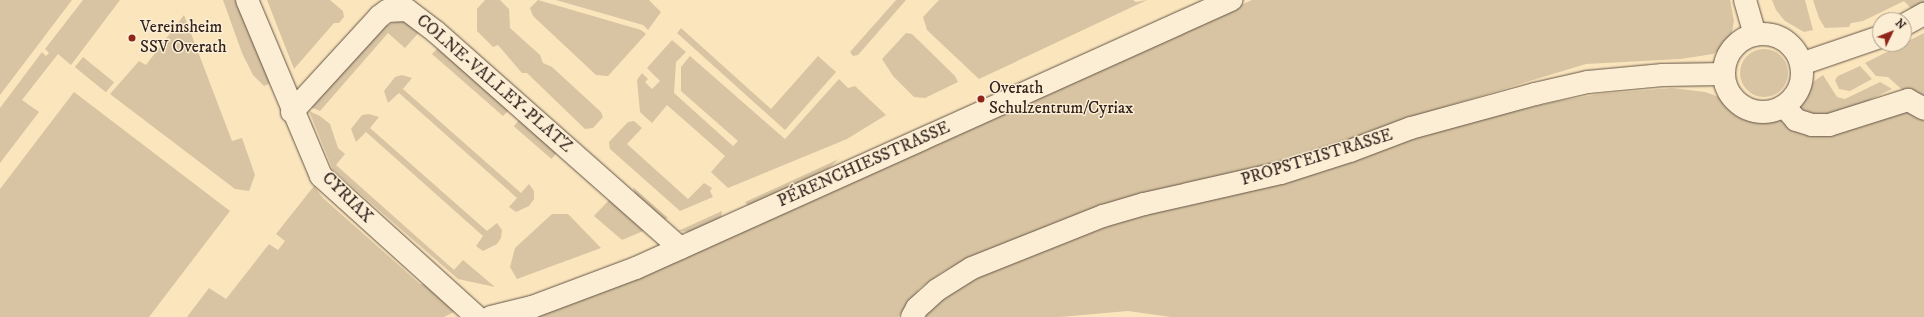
<!DOCTYPE html>
<meta charset="utf-8">
<style>
body{margin:0}
#map{position:relative;width:1924px;height:317px;overflow:hidden;background:#fae5bd;font-family:"IM FELL DW Pica",serif}
div>[style]{position:absolute}
.green>*{inset:0;background:#d8c4a2;transform-origin:0 0}
.round{border-radius:50%}
.roads{filter:drop-shadow(0 0 1px #645446) drop-shadow(0 0 1px #645446)}
.minor>*{height:22px;margin:-11px;padding:0 11px;transform-origin:11px;border-radius:11px;background:#fceed4}
.minor>.ring{margin:-11px;padding:0;box-sizing:content-box;background:none;border:22px solid #fceed4;border-radius:50%}
.dots>*{width:11px;height:11px;translate:-50% -50%;box-sizing:border-box;border:2px solid #fceed4;border-radius:50%}
span{translate:-50% -50%;white-space:nowrap;text-align:center;line-height:1.15;-webkit-text-stroke:3px #fceed4;paint-order:stroke}
.poi-label{font-size:17px;color:#32231e}
.left{translate:0 -50%;text-align:left}
.street-label{font-size:17px;color:#32231e}
.north{position:absolute;left:1872px;top:12px;width:40px;height:40px;box-sizing:border-box;background:#fceed4;border:1px solid #ab9d8b;border-radius:50%;rotate:47deg;font-size:11px;font-weight:700;line-height:16px;text-align:center;color:#32231e}
.north::after{content:'';display:block;margin:auto;width:14px;height:18px;background:#8f2418;clip-path:polygon(50% 0,100% 100%,50% 72%,0 100%)}
</style>
<div id="map">
<div class="green">
<i style="clip-path:polygon(0 0,72px 0,0 95px)"></i>
<i style="clip-path:polygon(83px 0,120px 0,71px 65px,58px 54px,22px 100px,39px 112px,0 163px,0 108px,42px 52px,46px 56px,49px 53px,45px 49px)"></i>
<i style="clip-path:polygon(223px 0,239px 0,273px 82px,264px 86px,253px 75px,242px 53px)"></i>
<i style="clip-path:polygon(267px 0,330px 0,343px 11px,344px 17px,339px 23px,334px 23px,294px 69px)"></i>
<i style="clip-path:polygon(485px 0,500px 0,509px 9px,510px 28px,540px 55px,543px 63px,552px 67px,601px 112px,603px 117px,593px 128px,585px 129px,527px 73px,522px 73px,498px 45px,493px 47px,477px 31px,477px 9px)"></i>
<i style="clip-path:polygon(538px 0,641px 30px,646px 34px,608px 76px,596px 75px,533px 16px,530px 8px)"></i>
<i style="clip-path:polygon(556px 0,649px 0,661px 12px,648px 30px,643px 25px)"></i>
<i style="clip-path:polygon(896px 0,906px 0,858px 55px,853px 56px,850px 52px)"></i>
<i style="clip-path:polygon(939px 0,1133px 0,1136px 2px,1147px 0,979px 79px,927px 30px,923px 17px)"></i>
<i style="clip-path:polygon(1252px 0,1730px 0,1734px 21px,1731px 38px,1724px 47px,1713px 54px,1681px 59px,1586px 64px,1441px 108px,1348px 142px,986px 251px,944px 271px,920px 288px,898px 317px,521px 317px,761px 222px)"></i>
<i style="clip-path:polygon(1772px 0,1805px 0,1813px 30px,1804px 32px,1785px 21px,1776px 10px)"></i>
<i style="clip-path:polygon(1813px 0,1924px 0,1924px 22px,1904px 1px,1863px 21px,1851px 23px,1849px 27px,1825px 28px,1819px 18px)"></i>
<i style="clip-path:polygon(184px 15px,232px 141px,242px 138px,255px 175px,249px 191px,235px 189px,110px 94px,139px 61px,146px 65px)"></i>
<i style="clip-path:polygon(400px 19px,422px 29px,405px 48px,388px 33px,320px 111px,310px 107px,375px 32px)"></i>
<i style="clip-path:polygon(681px 28px,771px 109px,818px 56px,836px 72px,785px 130px,677px 33px)"></i>
<i style="clip-path:polygon(906px 33px,912px 34px,955px 76px,958px 82px,925px 98px,914px 97px,893px 76px,882px 59px)"></i>
<i style="clip-path:polygon(1924px 33px,1924px 317px,1171px 317px,1128px 311px,1060px 317px,923px 317px,933px 305px,970px 280px,1079px 233px,1482px 118px,1554px 102px,1598px 94px,1672px 88px,1705px 92px,1722px 98px,1736px 115px,1745px 120px,1766px 121px,1776px 118px,1801px 134px,1825px 135px,1907px 94px,1888px 77px,1876px 76px,1865px 63px)"></i>
<i style="clip-path:polygon(672px 40px,686px 52px,676px 62px,674px 93px,733px 146px,738px 141px,681px 91px,681px 67px,690px 56px,785px 139px,839px 79px,848px 88px,855px 86px,886px 115px,847px 139px,728px 188px,711px 172px,725px 156px,667px 105px,652px 123px,640px 112px,637px 80px,642px 73px,648px 79px,645px 82px,652px 89px,660px 81px,647px 68px)"></i>
<i style="clip-path:polygon(438px 48px,510px 109px,503px 116px,432px 54px)"></i>
<i class="round" style="left:1740px;top:49px;width:48px;height:48px"></i>
<i style="left:83px;top:57px;width:40px;height:13px;rotate:39deg"></i>
<i style="clip-path:polygon(1860px 66px,1872px 79px,1850px 91px,1839px 89px,1835px 80px,1838px 76px)"></i>
<i style="clip-path:polygon(402px 75px,412px 78px,403px 89px,521px 193px,529px 184px,534px 191px,534px 199px,529px 206px,516px 212px,509px 207px,517px 198px,399px 93px,388px 103px,384px 91px,395px 77px)"></i>
<i style="clip-path:polygon(1823px 75px,1837px 97px,1845px 99px,1880px 82px,1892px 89px,1830px 119px,1800px 111px,1800px 104px,1807px 91px,1813px 82px)"></i>
<i style="clip-path:polygon(74px 92px,230px 211px,149px 317px,0 317px,0 189px)"></i>
<i style="clip-path:polygon(309px 111px,320px 116px,330px 124px,338px 148px,345px 154px,336px 165px,454px 270px,463px 260px,495px 287px,458px 279px,333px 170px)"></i>
<i style="clip-path:polygon(369px 114px,379px 117px,370px 128px,487px 231px,497px 223px,502px 230px,501px 238px,497px 244px,483px 251px,476px 246px,483px 236px,366px 132px,356px 142px,351px 129px,362px 115px)"></i>
<i style="left:521px;top:118px;width:50px;height:11px;rotate:41deg"></i>
<i style="clip-path:polygon(634px 121px,642px 128px,627px 144px,688px 199px,704px 183px,712px 188px,710px 191px,713px 197px,680px 211px,610px 149px,609px 142px,628px 122px)"></i>
<i style="clip-path:polygon(839px 159px,821px 175px,749px 207px,745px 202px)"></i>
<i style="clip-path:polygon(314px 186px,323px 198px,420px 284px,429px 285px,456px 311px,444px 317px,187px 317px,209px 288px,226px 299px,269px 244px,278px 250px,285px 241px,276px 234px)"></i>
<i style="clip-path:polygon(633px 187px,668px 218px,661px 221px,637px 201px)"></i>
<i style="clip-path:polygon(611px 198px,648px 229px,622px 240px,594px 216px)"></i>
<i style="clip-path:polygon(722px 211px,721px 219px,691px 232px,678px 231px)"></i>
<i style="clip-path:polygon(552px 214px,568px 214px,601px 248px,517px 279px,510px 267px,515px 248px)"></i>
</div>
<div class="roads">
<div class="minor">
<i style="left:247px;top:0;width:191px;rotate:67.2deg"></i>
<i style="left:321px;top:176px;width:210px;rotate:42.1deg"></i>
<i style="left:1745px;top:0;width:36px;rotate:74deg"></i>
<i style="left:1904px;top:25px;width:23px;rotate:-29deg"></i>
<i class="ring" style="left:1724px;top:34px;width:56px;height:56px"></i>
<i style="left:1801px;top:64px;width:83px;rotate:-18.9deg"></i>
<i style="left:1784px;top:106px;width:18px;rotate:49deg"></i>
<i style="left:1796px;top:120px;width:17px;rotate:17deg"></i>
<i style="left:1812px;top:125px;width:17px"></i>
<i style="left:1829px;top:125px;width:83px;rotate:-17.6deg"></i>
<i style="left:1908px;top:100px;width:18px;rotate:29deg"></i>
<i style="left:292px;top:112px;width:130px;rotate:-47.5deg"></i>
<i style="left:380px;top:16px;width:9px;rotate:-36deg"></i>
<i style="left:387px;top:11px;width:20px;rotate:-3deg"></i>
<i style="left:407px;top:10px;width:36px;rotate:37deg"></i>
<i style="left:436px;top:32px;width:326px;rotate:41.5deg"></i>
<i style="left:491px;top:317px;width:42px;rotate:-13.7deg"></i>
<i style="left:532px;top:307px;width:111px;rotate:-20.6deg"></i>
<i style="left:636px;top:268px;width:653px;rotate:-24.25deg"></i>
<i style="left:912px;top:317px;width:10px;rotate:-61deg"></i>
<i style="left:917px;top:308px;width:27px;rotate:-42deg"></i>
<i style="left:937px;top:290px;width:41px;rotate:-32.2deg"></i>
<i style="left:972px;top:268px;width:141px;rotate:-21.7deg"></i>
<i style="left:1103px;top:216px;width:43px;rotate:-16.3deg"></i>
<i style="left:1144px;top:204px;width:140px;rotate:-12.8deg"></i>
<i style="left:1281px;top:173px;width:72px;rotate:-17.7deg"></i>
<i style="left:1350px;top:151px;width:65px;rotate:-20.7deg"></i>
<i style="left:1411px;top:128px;width:129px;rotate:-15.3deg"></i>
<i style="left:1535px;top:94px;width:54px;rotate:-12.8deg"></i>
<i style="left:1588px;top:82px;width:75px;rotate:-5.3deg"></i>
<i style="left:1663px;top:75px;width:61px;rotate:-0.9deg"></i>
</div>
</div>
<div class="dots">
<i style="left:132px;top:38px;background:#8f2418"></i>
<i style="left:981px;top:99px;background:#8f2418"></i>
</div>
<div class="poi-label">
<span class="left" style="left:140px;top:38px">Vereinsheim<br>SSV Overath</span>
<span class="left" style="left:989px;top:99px">Overath<br>Schulzentrum/Cyriax</span>
</div>
<div class="street-label">
<span style="left:494px;top:84px;rotate:41deg">COLNE-VALLEY-PLATZ</span>
<span style="left:1317px;top:158px;rotate:-17deg">PROPSTEISTRASSE</span>
<span style="left:864px;top:165px;rotate:-24deg">PÉRENCHIESSTRASSE</span>
<span style="left:347px;top:198px;rotate:45deg">CYRIAX</span>
</div>
<div class="north">N</div>
</div>
